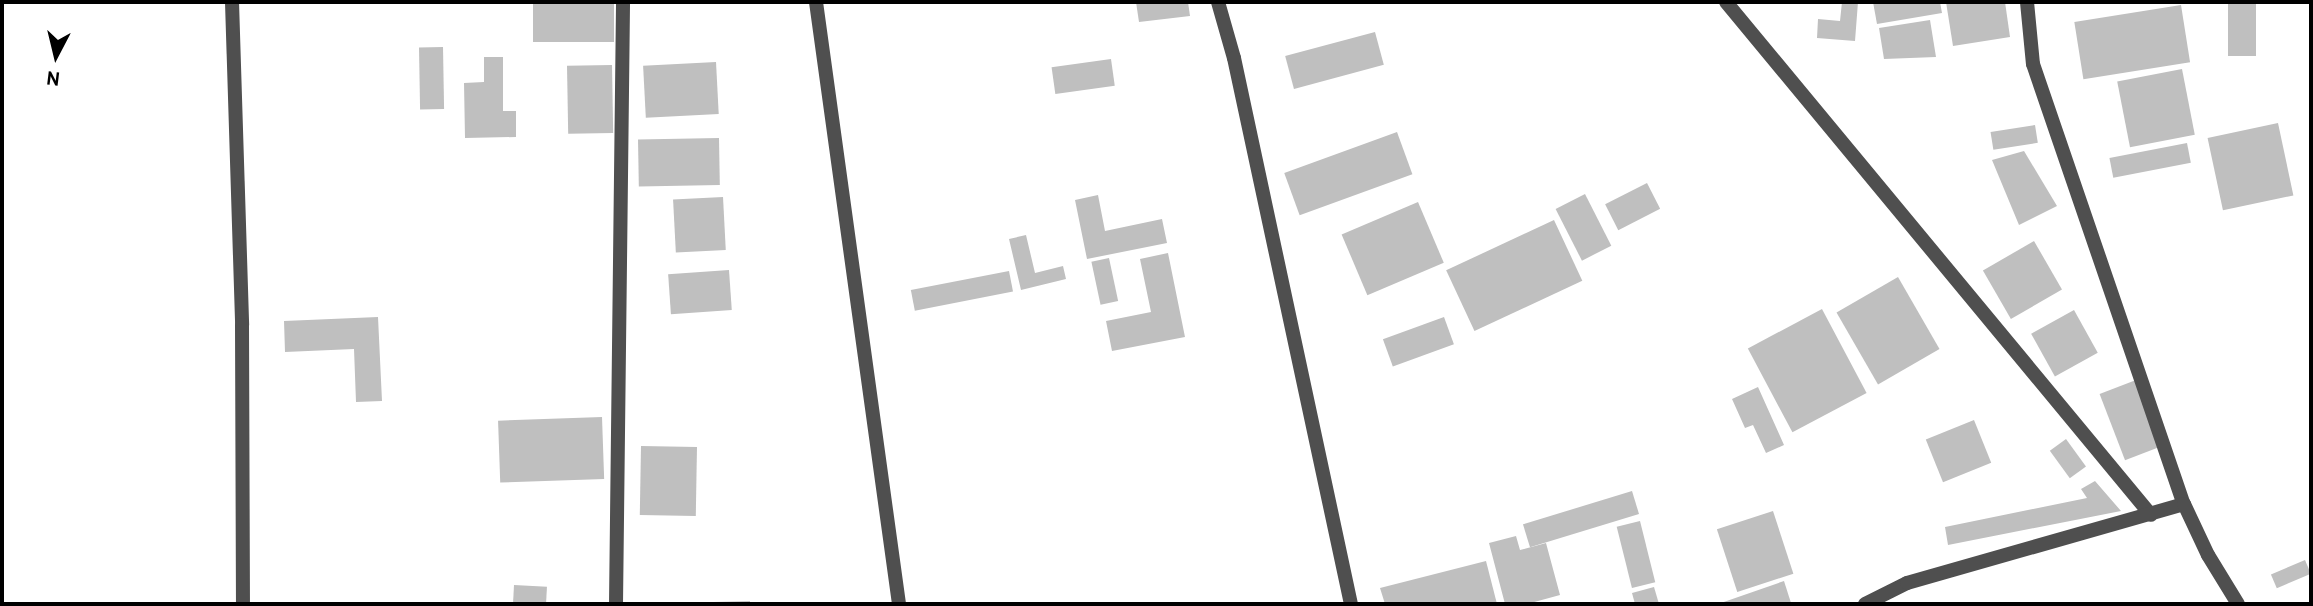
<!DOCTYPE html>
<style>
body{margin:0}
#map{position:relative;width:2313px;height:606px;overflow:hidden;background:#fff;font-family:Overpass,sans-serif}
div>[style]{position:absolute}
.building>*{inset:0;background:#bfbfbf;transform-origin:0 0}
.minor>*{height:14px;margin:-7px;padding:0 7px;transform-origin:7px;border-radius:7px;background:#4f4f4f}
span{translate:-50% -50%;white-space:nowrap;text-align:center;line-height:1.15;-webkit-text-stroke:7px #fff;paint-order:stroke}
.frame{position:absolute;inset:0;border:4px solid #000;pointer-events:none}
.north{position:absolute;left:21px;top:21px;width:70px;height:70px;-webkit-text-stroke:5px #fff;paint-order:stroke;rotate:187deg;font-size:19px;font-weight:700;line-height:28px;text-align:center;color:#000}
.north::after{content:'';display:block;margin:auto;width:24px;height:32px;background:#000;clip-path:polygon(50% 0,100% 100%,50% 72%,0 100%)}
</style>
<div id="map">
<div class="building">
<i style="left:533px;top:2px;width:81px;height:40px"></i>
<i style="clip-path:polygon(1136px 2px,1188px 2px,1190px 16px,1139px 22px)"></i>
<i style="clip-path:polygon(1842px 2px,1858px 2px,1855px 41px,1817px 38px,1818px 19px,1840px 21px)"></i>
<i style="clip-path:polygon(1873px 2px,1940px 2px,1942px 13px,1877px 24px)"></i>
<i style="clip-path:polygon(1946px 2px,2005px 2px,2010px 37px,1953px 46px)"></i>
<i style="left:2228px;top:2px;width:28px;height:54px"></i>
<i style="left:2181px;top:5px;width:58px;height:108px;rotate:81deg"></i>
<i style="clip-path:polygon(1930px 20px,1936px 57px,1884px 59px,1879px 28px)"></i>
<i style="left:1375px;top:32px;width:34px;height:93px;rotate:75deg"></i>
<i style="left:443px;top:47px;width:62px;height:24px;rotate:89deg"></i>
<i style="clip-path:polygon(484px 57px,503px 57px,503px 111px,516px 111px,516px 137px,465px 138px,464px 83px,484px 82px)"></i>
<i style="left:1111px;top:59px;width:27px;height:60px;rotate:82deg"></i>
<i style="left:716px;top:62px;width:52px;height:73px;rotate:87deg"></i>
<i style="left:612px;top:65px;width:68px;height:45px;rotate:89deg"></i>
<i style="left:2182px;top:69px;width:67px;height:66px;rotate:79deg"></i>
<i style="left:2278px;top:123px;width:74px;height:72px;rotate:78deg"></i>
<i style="left:2035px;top:125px;width:18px;height:45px;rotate:81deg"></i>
<i style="left:1397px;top:132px;width:45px;height:120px;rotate:70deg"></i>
<i style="left:719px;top:138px;width:47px;height:81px;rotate:89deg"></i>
<i style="left:2187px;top:143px;width:20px;height:79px;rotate:79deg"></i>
<i style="clip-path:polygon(2024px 151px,2057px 206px,2019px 225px,1992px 160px)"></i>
<i style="left:1647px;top:183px;width:29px;height:47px;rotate:63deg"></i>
<i style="left:1585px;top:194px;width:58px;height:33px;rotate:63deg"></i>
<i style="clip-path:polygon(1098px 195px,1105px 231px,1162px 219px,1167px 243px,1087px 259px,1075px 200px)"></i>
<i style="left:723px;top:197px;width:53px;height:50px;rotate:87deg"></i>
<i style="left:1418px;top:202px;width:66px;height:83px;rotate:67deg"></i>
<i style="left:1554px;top:220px;width:67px;height:119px;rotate:65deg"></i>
<i style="clip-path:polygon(1026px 235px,1035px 273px,1063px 266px,1066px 279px,1021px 290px,1009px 239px)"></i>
<i style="left:2034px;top:241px;width:56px;height:59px;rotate:60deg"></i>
<i style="clip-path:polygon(1168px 253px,1185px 337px,1112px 351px,1106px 321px,1151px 312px,1140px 259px)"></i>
<i style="left:1109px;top:258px;width:44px;height:18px;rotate:78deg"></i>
<i style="left:729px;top:270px;width:40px;height:61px;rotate:86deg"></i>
<i style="left:1009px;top:271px;width:21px;height:100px;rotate:79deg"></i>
<i style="left:1898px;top:277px;width:83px;height:71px;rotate:60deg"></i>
<i style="left:1822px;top:309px;width:95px;height:84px;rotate:62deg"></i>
<i style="left:2074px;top:310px;width:49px;height:49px;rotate:61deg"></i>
<i style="clip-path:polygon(378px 317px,382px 401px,356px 402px,354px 349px,285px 352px,284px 321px)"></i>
<i style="left:1444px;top:317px;width:29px;height:65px;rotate:70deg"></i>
<i style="left:2136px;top:380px;width:71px;height:39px;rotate:69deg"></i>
<i style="clip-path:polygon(1758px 387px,1784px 445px,1766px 453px,1753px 425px,1745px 428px,1732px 399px)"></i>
<i style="left:602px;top:417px;width:62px;height:104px;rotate:88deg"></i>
<i style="left:1974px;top:420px;width:46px;height:52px;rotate:68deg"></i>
<i style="left:2066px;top:439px;width:34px;height:20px;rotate:54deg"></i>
<i style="left:641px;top:446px;width:56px;height:69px;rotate:1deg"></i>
<i style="clip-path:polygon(2095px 481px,2121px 511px,1948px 545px,1945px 527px,2087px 498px,2081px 489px)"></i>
<i style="left:1632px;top:491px;width:24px;height:114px;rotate:73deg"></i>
<i style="left:1773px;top:511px;width:66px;height:59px;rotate:72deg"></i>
<i style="left:1640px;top:521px;width:63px;height:24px;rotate:76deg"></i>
<i style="clip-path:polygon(1516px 536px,1520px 550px,1546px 543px,1560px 595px,1527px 604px,1505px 604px,1489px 543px)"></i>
<i style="left:2305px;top:560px;width:15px;height:37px;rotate:67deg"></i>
<i style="clip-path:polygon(1486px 561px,1497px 604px,1385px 604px,1380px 588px)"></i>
<i style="clip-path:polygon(1784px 581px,1791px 603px,1718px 604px)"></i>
<i style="left:514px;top:585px;width:33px;height:19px;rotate:3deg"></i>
<i style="clip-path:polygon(1654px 587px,1659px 604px,1635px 604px,1632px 593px)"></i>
<i style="clip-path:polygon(750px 601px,750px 604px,713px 604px,713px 602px)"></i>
</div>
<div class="minor">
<i style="left:232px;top:2px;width:323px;rotate:88.2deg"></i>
<i style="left:242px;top:325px;width:279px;rotate:89.8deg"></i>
<i style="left:816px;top:2px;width:608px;rotate:82.15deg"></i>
<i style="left:1218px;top:2px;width:58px;rotate:74.1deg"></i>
<i style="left:1234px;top:58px;width:558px;rotate:77.91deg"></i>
<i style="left:1726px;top:2px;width:666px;rotate:50.36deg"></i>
<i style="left:2027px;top:2px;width:62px;rotate:84.5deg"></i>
<i style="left:2033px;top:64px;width:465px;rotate:71.1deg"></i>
<i style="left:616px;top:604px;width:602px;rotate:-89.33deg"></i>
<i style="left:1865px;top:604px;width:47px;rotate:-26.6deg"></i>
<i style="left:1907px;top:583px;width:288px;rotate:-15.9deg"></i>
<i style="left:2184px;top:504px;width:56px;rotate:64.8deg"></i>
<i style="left:2208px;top:555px;width:57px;rotate:58.5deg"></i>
</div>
<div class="frame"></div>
<div class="north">N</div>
</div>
